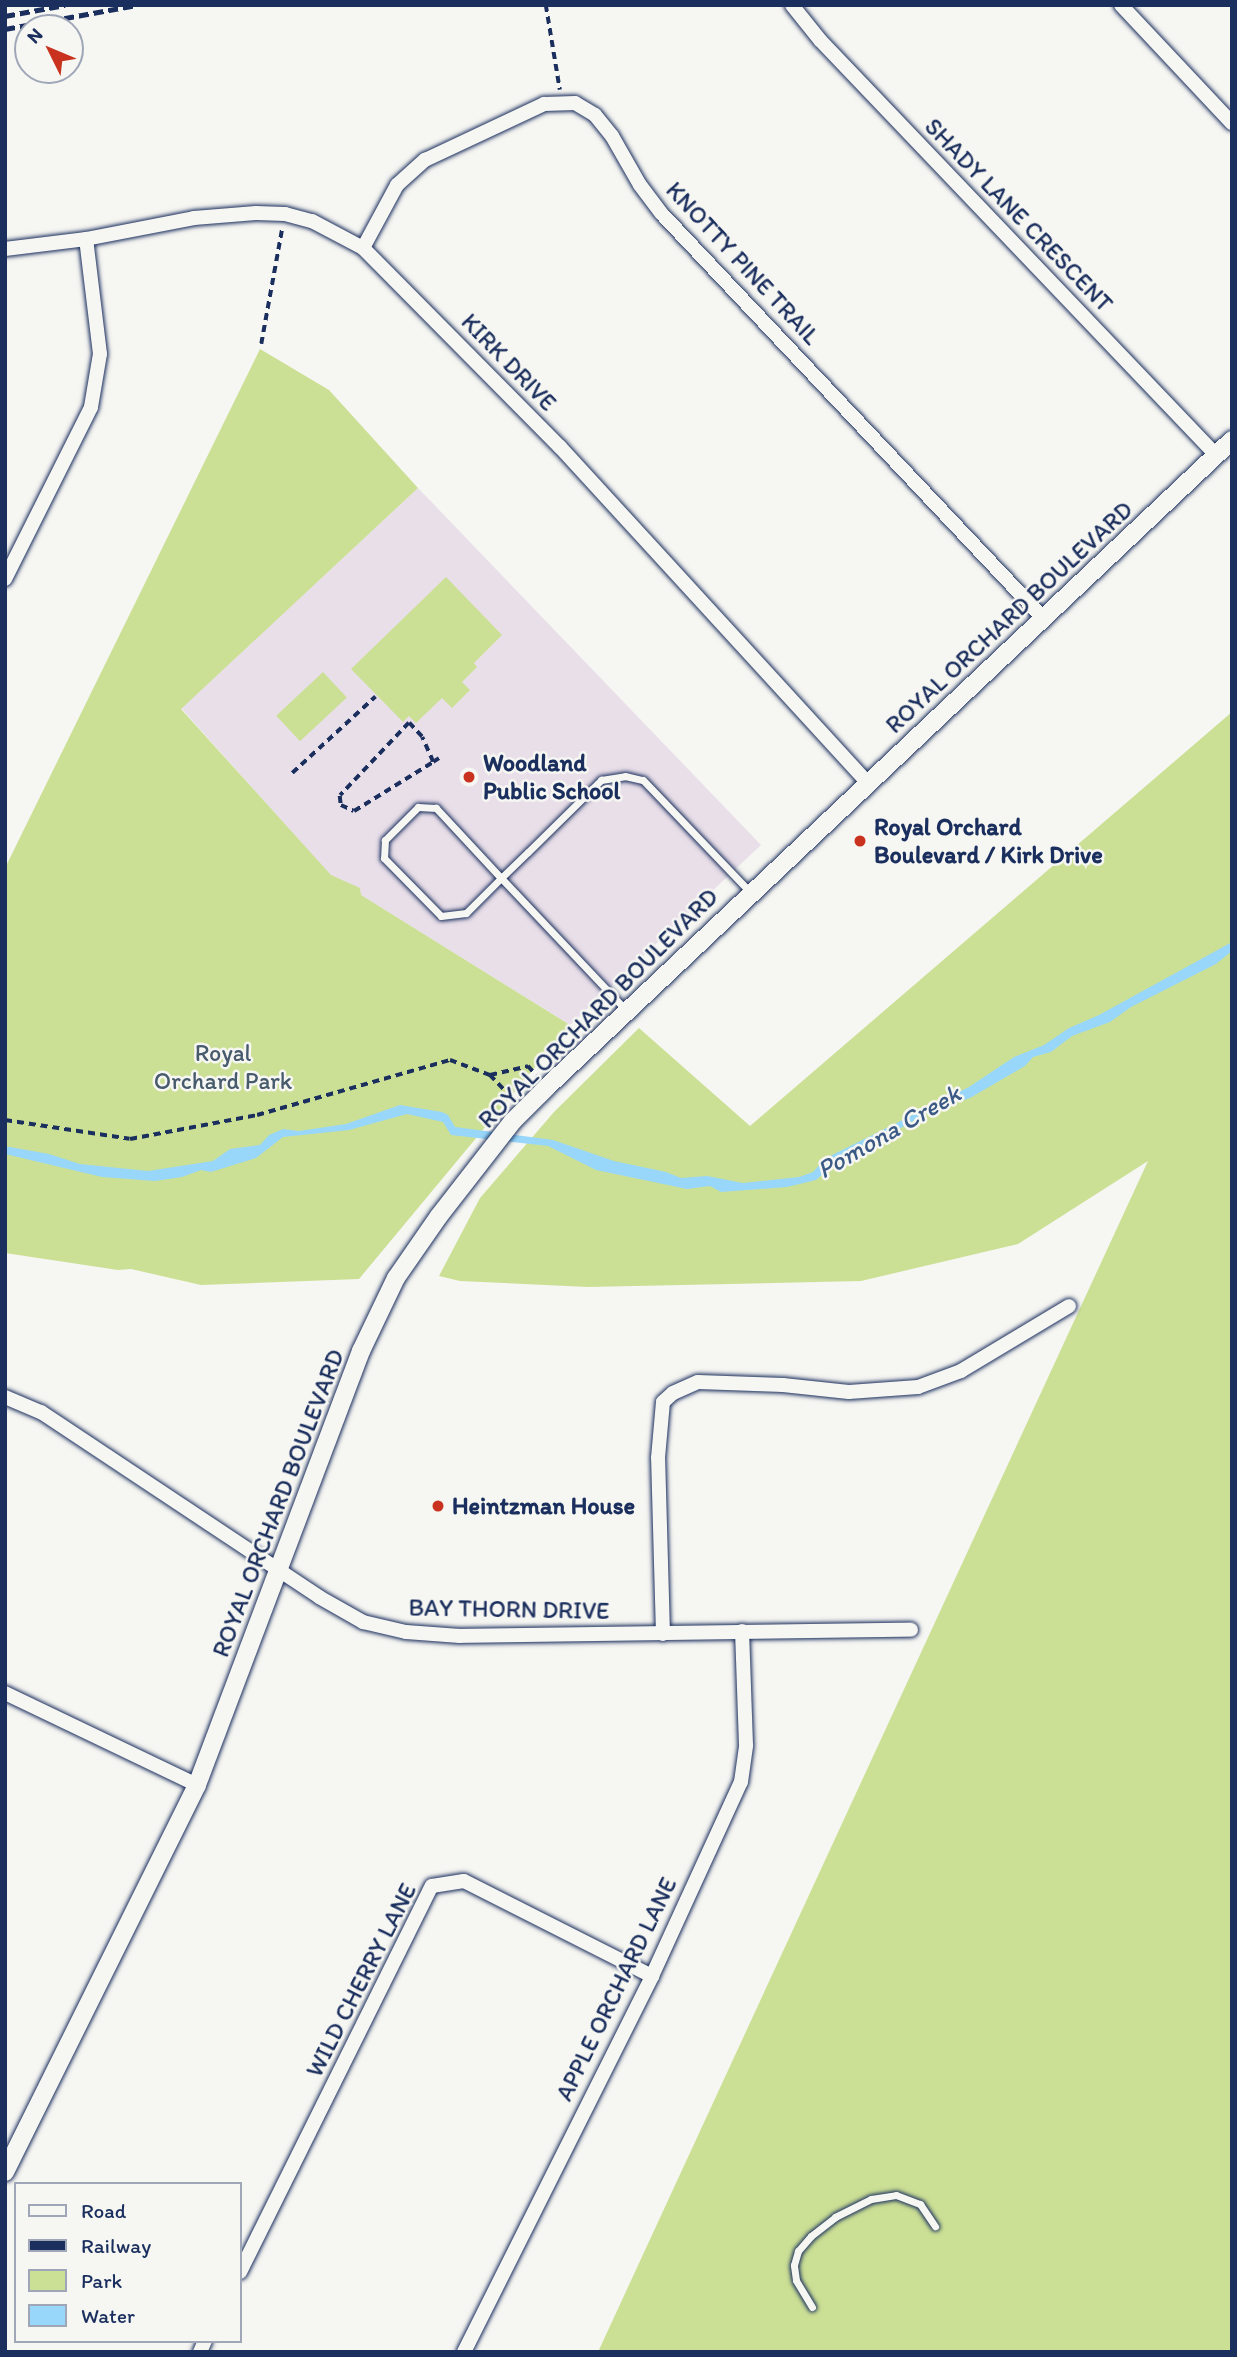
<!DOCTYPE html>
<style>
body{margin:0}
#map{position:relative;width:1237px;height:2357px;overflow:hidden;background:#f6f6f2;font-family:Itim,sans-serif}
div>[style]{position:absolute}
.built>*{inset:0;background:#e9dfe9}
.green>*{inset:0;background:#cce095;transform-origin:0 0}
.water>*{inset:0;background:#98d7fa}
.path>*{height:3.5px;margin-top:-1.75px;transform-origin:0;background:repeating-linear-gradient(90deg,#1b2f5e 0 7px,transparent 0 12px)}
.roads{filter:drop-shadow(0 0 2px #1b2f5e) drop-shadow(0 0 2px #1b2f5e)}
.service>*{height:7px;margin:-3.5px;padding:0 3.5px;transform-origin:3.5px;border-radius:3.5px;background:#f6f6f2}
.minor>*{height:14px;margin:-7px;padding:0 7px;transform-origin:7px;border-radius:7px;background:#f6f6f2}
.tertiary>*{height:18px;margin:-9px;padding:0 9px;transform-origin:9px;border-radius:9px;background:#f6f6f2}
.rail>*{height:5px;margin-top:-2.5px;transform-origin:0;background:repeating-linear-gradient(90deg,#1b2f5e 0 10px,transparent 0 15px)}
.dots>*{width:19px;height:19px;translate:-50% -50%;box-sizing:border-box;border:4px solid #f6f6f2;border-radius:50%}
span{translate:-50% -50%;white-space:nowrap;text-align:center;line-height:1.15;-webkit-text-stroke:5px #f6f6f2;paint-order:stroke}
.street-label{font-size:24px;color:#1b2f5e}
.poi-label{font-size:24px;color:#1b2f5e;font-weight:700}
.left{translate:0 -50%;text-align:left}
.park-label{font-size:24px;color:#475b6c}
.water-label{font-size:26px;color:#3a5985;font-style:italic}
.frame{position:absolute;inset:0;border:7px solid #1b2f5e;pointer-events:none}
.legend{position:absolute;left:14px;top:2182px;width:228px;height:161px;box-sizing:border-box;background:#f6f6f2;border:2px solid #9ea6b7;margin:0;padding:9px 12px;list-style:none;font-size:21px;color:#1b2f5e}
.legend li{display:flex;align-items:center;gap:14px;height:35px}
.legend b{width:35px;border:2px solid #9ea6b7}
.north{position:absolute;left:14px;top:14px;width:70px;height:70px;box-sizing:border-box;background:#f6f6f2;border:2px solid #9ea6b7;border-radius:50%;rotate:313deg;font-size:19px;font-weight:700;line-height:28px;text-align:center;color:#1b2f5e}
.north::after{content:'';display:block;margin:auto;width:24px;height:32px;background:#c8321e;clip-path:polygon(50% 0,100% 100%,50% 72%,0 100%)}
</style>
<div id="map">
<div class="built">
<i style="clip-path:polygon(418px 488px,761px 845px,570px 1025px,333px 878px,181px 708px)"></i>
</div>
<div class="green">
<i style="clip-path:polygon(260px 349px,329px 390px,418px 488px,181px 709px,331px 875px,360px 888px,361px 895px,570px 1025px,359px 1279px,201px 1285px,131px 1269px,118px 1270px,5px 1253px,5px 868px)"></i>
<i style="clip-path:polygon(446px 577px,502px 635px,474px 663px,477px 667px,462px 682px,470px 690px,452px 708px,442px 698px,416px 723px,409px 716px,403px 722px,351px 669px)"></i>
<i style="left:323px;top:672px;width:35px;height:64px;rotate:47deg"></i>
<i style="clip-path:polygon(1232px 712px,1232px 2352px,598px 2352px,1148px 1161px,1018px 1244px,861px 1281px,588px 1287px,460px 1281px,439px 1276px,480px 1198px,554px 1112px,639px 1028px,750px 1126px)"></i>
</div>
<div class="water">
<i style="clip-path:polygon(1232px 942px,1232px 951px,1216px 964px,1131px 1007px,1110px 1022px,1072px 1036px,1051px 1052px,1033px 1057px,1025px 1066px,970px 1098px,929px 1112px,878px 1141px,860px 1157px,835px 1164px,816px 1180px,787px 1187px,721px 1192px,710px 1186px,687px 1189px,596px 1170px,548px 1146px,451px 1135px,443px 1122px,407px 1114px,349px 1130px,283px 1137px,256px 1158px,211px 1172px,201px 1170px,182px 1177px,155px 1181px,102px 1177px,5px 1154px,5px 1147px,10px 1147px,49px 1154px,80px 1164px,148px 1171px,213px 1161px,230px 1149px,260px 1145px,269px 1135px,283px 1129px,299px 1131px,346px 1124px,400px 1105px,442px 1112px,448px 1115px,455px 1127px,553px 1140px,614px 1161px,666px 1172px,681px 1178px,707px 1176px,743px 1183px,799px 1177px,813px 1172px,826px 1158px,969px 1087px,1014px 1057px,1044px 1045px,1069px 1028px,1099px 1015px)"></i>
</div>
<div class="path">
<i style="left:546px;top:5px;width:86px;rotate:80.6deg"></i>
<i style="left:261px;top:344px;width:117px;rotate:-79.7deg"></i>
<i style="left:433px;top:762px;width:27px;rotate:-114deg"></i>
<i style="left:422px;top:737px;width:19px;rotate:-133deg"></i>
<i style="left:409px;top:723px;width:100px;rotate:133.4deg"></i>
<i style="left:340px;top:796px;width:9px;rotate:84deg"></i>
<i style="left:341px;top:805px;width:14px;rotate:25deg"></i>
<i style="left:354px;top:811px;width:93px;rotate:-31.8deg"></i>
<i style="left:433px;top:762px;width:7px;rotate:-34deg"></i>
<i style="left:292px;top:773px;width:113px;rotate:-42.5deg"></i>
<i style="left:490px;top:1075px;width:33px;rotate:46deg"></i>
<i style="left:5px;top:1120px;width:126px;rotate:8.6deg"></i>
<i style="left:130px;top:1139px;width:129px;rotate:-10.7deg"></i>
<i style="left:257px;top:1115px;width:201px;rotate:-15.9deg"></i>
<i style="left:450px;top:1060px;width:43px;rotate:20.6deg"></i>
<i style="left:490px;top:1075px;width:39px;rotate:-13deg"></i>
<i style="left:528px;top:1066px;width:12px;rotate:48deg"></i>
</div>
<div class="roads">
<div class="service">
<i style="left:626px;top:1010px;width:182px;rotate:-133.4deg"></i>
<i style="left:501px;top:878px;width:96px;rotate:-132.9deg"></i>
<i style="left:436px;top:808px;width:18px;rotate:-177deg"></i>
<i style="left:418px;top:807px;width:47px;rotate:135deg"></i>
<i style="left:385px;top:840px;width:18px;rotate:93deg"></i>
<i style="left:384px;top:858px;width:81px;rotate:45.5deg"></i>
<i style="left:441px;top:916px;width:25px;rotate:-7deg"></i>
<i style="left:466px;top:913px;width:49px;rotate:-45deg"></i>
<i style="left:501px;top:878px;width:37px;rotate:-44deg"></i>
<i style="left:528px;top:852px;width:103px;rotate:-44.6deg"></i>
<i style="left:601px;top:780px;width:24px;rotate:-9deg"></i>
<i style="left:625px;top:776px;width:18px;rotate:13deg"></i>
<i style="left:643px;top:780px;width:156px;rotate:46.3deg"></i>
<i style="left:812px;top:2307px;width:31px;rotate:-121deg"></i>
<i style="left:796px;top:2280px;width:15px;rotate:-98deg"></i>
<i style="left:794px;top:2265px;width:15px;rotate:-74deg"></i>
<i style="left:798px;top:2251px;width:20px;rotate:-49deg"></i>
<i style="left:811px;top:2236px;width:31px;rotate:-38deg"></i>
<i style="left:835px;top:2217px;width:40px;rotate:-26.6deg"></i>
<i style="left:871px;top:2199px;width:25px;rotate:-9deg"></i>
<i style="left:896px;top:2195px;width:26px;rotate:21deg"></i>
<i style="left:920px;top:2204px;width:27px;rotate:56deg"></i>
</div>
<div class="minor">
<i style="left:792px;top:5px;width:45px;rotate:51.3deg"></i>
<i style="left:820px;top:40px;width:574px;rotate:46.34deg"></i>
<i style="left:1121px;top:5px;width:162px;rotate:46.8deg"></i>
<i style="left:363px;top:248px;width:72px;rotate:-61.6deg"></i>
<i style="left:397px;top:185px;width:38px;rotate:-42deg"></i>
<i style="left:425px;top:160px;width:132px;rotate:-25.2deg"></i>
<i style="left:544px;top:104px;width:31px;rotate:-2deg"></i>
<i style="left:575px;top:103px;width:23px;rotate:31deg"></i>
<i style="left:595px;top:115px;width:27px;rotate:51deg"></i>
<i style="left:612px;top:136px;width:56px;rotate:60.3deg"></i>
<i style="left:640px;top:185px;width:36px;rotate:53deg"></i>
<i style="left:662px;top:214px;width:555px;rotate:46.68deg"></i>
<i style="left:5px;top:249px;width:82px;rotate:-7deg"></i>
<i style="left:86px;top:239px;width:110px;rotate:-11deg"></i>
<i style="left:194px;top:218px;width:62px;rotate:-4.6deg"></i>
<i style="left:256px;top:213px;width:29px;rotate:2deg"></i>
<i style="left:285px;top:214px;width:28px;rotate:15deg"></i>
<i style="left:312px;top:221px;width:58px;rotate:27.9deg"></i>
<i style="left:363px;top:248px;width:280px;rotate:45.3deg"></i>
<i style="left:560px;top:447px;width:456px;rotate:47.5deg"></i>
<i style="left:5px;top:579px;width:192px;rotate:-63.4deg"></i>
<i style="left:91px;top:407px;width:54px;rotate:-80.4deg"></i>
<i style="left:100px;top:354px;width:116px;rotate:-96.9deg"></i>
<i style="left:5px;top:1397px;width:39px;rotate:23deg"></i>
<i style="left:41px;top:1412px;width:334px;rotate:33.6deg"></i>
<i style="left:319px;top:1597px;width:51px;rotate:29.6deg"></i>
<i style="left:363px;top:1622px;width:44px;rotate:13.1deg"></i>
<i style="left:406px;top:1632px;width:54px;rotate:4.2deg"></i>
<i style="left:460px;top:1636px;width:451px;rotate:-0.8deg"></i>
<i style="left:663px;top:1634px;width:176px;rotate:-91.6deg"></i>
<i style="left:658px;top:1458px;width:56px;rotate:-84.9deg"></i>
<i style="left:663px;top:1402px;width:13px;rotate:-42deg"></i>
<i style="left:673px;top:1393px;width:27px;rotate:-24deg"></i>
<i style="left:698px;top:1382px;width:85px;rotate:2deg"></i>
<i style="left:783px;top:1385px;width:66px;rotate:6.1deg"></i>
<i style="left:849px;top:1392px;width:69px;rotate:-4.1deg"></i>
<i style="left:918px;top:1387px;width:46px;rotate:-20.4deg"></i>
<i style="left:961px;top:1371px;width:126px;rotate:-31deg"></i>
<i style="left:5px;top:1693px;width:213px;rotate:25.6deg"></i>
<i style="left:240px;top:2272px;width:431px;rotate:-63.6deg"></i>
<i style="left:432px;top:1886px;width:32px;rotate:-9deg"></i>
<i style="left:464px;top:1881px;width:211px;rotate:26.8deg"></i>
<i style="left:200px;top:2352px;width:12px;rotate:-66deg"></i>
<i style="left:464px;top:2352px;width:420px;rotate:-63.4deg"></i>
<i style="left:652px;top:1976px;width:213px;rotate:-65.4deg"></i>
<i style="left:741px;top:1782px;width:37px;rotate:-82deg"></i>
<i style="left:746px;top:1745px;width:114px;rotate:-92deg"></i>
</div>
<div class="tertiary">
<i style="left:5px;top:2172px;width:432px;rotate:-63.6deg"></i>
<i style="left:197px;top:1785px;width:464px;rotate:-69.3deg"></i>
<i style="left:361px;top:1351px;width:81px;rotate:-64.4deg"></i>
<i style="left:396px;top:1278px;width:75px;rotate:-55.3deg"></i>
<i style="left:439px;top:1216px;width:120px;rotate:-52.1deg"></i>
<i style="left:513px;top:1121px;width:49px;rotate:-45deg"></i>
<i style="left:548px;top:1086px;width:941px;rotate:-43.36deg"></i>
</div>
</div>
<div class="rail">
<i style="left:5px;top:16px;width:61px;rotate:-10.4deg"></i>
<i style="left:5px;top:29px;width:134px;rotate:-10.3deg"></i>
</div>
<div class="dots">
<i style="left:469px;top:777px;background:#c8321e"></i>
<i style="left:860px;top:841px;background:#c8321e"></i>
<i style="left:438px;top:1506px;background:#c8321e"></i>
</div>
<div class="street-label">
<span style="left:1019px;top:215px;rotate:46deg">SHADY LANE CRESCENT</span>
<span style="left:743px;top:263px;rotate:47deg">KNOTTY PINE TRAIL</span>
<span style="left:509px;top:362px;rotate:46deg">KIRK DRIVE</span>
<span style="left:1009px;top:617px;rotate:-43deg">ROYAL ORCHARD BOULEVARD</span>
<span style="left:598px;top:1008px;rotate:-45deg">ROYAL ORCHARD BOULEVARD</span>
<span style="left:278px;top:1503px;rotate:-69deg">ROYAL ORCHARD BOULEVARD</span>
<span style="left:509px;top:1609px;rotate:1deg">BAY THORN DRIVE</span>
<span style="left:361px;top:1980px;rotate:-63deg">WILD CHERRY LANE</span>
<span style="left:616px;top:1989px;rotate:-64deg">APPLE ORCHARD LANE</span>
</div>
<div class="poi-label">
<span class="left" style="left:483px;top:777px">Woodland<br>Public School</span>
<span class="left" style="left:874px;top:841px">Royal Orchard<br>Boulevard / Kirk Drive</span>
<span class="left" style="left:452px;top:1506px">Heintzman House</span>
</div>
<div class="park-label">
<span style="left:223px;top:1067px">Royal<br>Orchard Park</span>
</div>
<div class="water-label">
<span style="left:889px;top:1132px;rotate:-30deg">Pomona Creek</span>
</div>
<div class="frame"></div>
<ul class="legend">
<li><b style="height:9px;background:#f6f6f2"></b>Road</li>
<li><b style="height:9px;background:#1b2f5e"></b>Railway</li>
<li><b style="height:19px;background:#cce095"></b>Park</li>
<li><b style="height:19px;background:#98d7fa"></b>Water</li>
</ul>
<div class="north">N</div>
</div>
